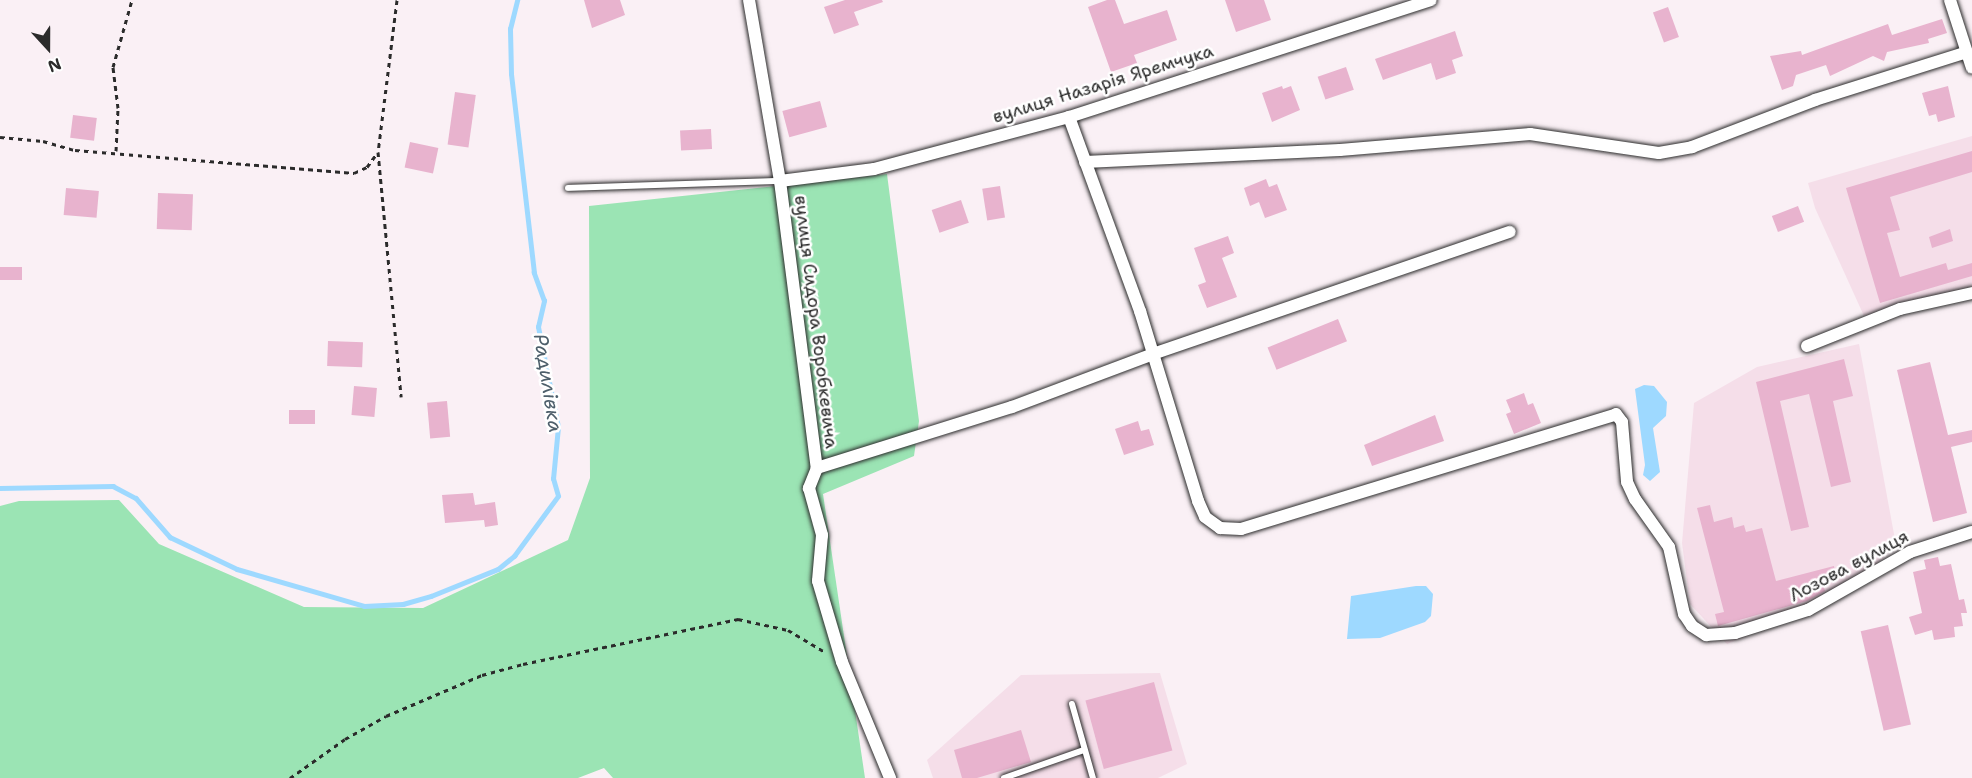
<!DOCTYPE html>
<meta charset="utf-8">
<style>
body{margin:0}
#map{position:relative;width:1972px;height:778px;overflow:hidden;background:#faf0f5;font-family:"Shantell Sans",sans-serif}
div>[style]{position:absolute}
.built>*{inset:0;background:#f5dee9}
.green>*{inset:0;background:#9be4b4}
.water>*{inset:0;background:#9ed9ff}
.stream>*{height:4.5px;margin:-2.25px;padding:0 2.25px;transform-origin:2.25px;border-radius:2.25px;background:#9ed9ff}
.building>*{inset:0;background:#e8b3ce;transform-origin:0 0}
.path>*{height:3px;margin-top:-1.5px;transform-origin:0;background:repeating-linear-gradient(90deg,#2b2b2b 0 4.5px,transparent 0 9px)}
.roads{filter:drop-shadow(0 0 2px #2b2b2b) drop-shadow(0 0 2px #2b2b2b)}
.lane>*{height:6px;margin:-3px;padding:0 3px;transform-origin:3px;border-radius:3px;background:#fff}
.street>*{height:12px;margin:-6px;padding:0 6px;transform-origin:6px;border-radius:6px;background:#fff}
span{translate:-50% -50%;white-space:nowrap;text-align:center;line-height:1.15;-webkit-text-stroke:5px #fff;paint-order:stroke}
.street-label{font-size:18px;color:#2b2b2b}
.water-label{font-size:20px;color:#4e5f6b;font-style:italic}
.north{position:absolute;left:18px;top:18px;width:60px;height:60px;-webkit-text-stroke:4px #fff;paint-order:stroke;rotate:159deg;font-size:16px;font-weight:700;line-height:24px;text-align:center;color:#2b2b2b}
.north::after{content:'';display:block;margin:auto;width:21px;height:27px;background:#2b2b2b;clip-path:polygon(50% 0,100% 100%,50% 72%,0 100%)}
</style>
<div id="map">
<div class="built">
<i style="clip-path:polygon(1972px 136px,1972px 289px,1864px 316px,1815px 208px,1808px 183px)"></i>
<i style="clip-path:polygon(1859px 344px,1896px 545px,1843px 598px,1727px 644px,1690px 604px,1682px 543px,1694px 403px,1757px 367px)"></i>
<i style="clip-path:polygon(1160px 673px,1187px 764px,1158px 778px,933px 778px,927px 760px,1021px 675px)"></i>
</div>
<div class="green">
<i style="clip-path:polygon(887px 174px,919px 421px,914px 456px,823px 494px,865px 778px,613px 778px,604px 768px,578px 778px,0 778px,0 506px,19px 501px,119px 500px,159px 544px,304px 607px,423px 608px,568px 540px,590px 478px,589px 206px)"></i>
</div>
<div class="water">
<i style="clip-path:polygon(1644px 385px,1654px 386px,1667px 402px,1666px 416px,1653px 428px,1660px 472px,1650px 481px,1643px 475px,1645px 465px,1635px 389px)"></i>
<i style="clip-path:polygon(1416px 586px,1426px 586px,1433px 594px,1431px 616px,1425px 622px,1380px 638px,1347px 639px,1351px 596px)"></i>
</div>
<div class="stream">
<i style="left:0;top:488px;width:113px;rotate:-1deg"></i>
<i style="left:113px;top:486px;width:26px;rotate:28deg"></i>
<i style="left:136px;top:498px;width:52px;rotate:48.9deg"></i>
<i style="left:170px;top:537px;width:74px;rotate:25.5deg"></i>
<i style="left:237px;top:569px;width:132px;rotate:16.2deg"></i>
<i style="left:364px;top:606px;width:39px;rotate:-3deg"></i>
<i style="left:403px;top:604px;width:29px;rotate:-16deg"></i>
<i style="left:431px;top:596px;width:72px;rotate:-21.9deg"></i>
<i style="left:498px;top:569px;width:21px;rotate:-39deg"></i>
<i style="left:514px;top:556px;width:74px;rotate:-53.7deg"></i>
<i style="left:558px;top:496px;width:18px;rotate:-106deg"></i>
<i style="left:553px;top:479px;width:52px;rotate:-84.5deg"></i>
<i style="left:558px;top:427px;width:102px;rotate:-101.3deg"></i>
<i style="left:538px;top:327px;width:27px;rotate:-77deg"></i>
<i style="left:544px;top:301px;width:30px;rotate:-110deg"></i>
<i style="left:534px;top:273px;width:200px;rotate:-96.6deg"></i>
<i style="left:511px;top:74px;width:45px;rotate:-91.3deg"></i>
<i style="left:510px;top:29px;width:30px;rotate:-76deg"></i>
</div>
<div class="building">
<i style="clip-path:polygon(584px 0,620px 0,625px 15px,592px 28px)"></i>
<i style="clip-path:polygon(845px 0,882px 0,883px 2px,854px 12px,859px 25px,834px 34px,824px 7px)"></i>
<i style="clip-path:polygon(1107px 0,1115px 0,1124px 24px,1167px 10px,1177px 40px,1134px 55px,1137px 63px,1111px 72px,1088px 7px)"></i>
<i style="clip-path:polygon(1225px 0,1264px 0,1271px 20px,1236px 32px)"></i>
<i style="left:1668px;top:7px;width:32px;height:16px;rotate:70deg"></i>
<i style="clip-path:polygon(1942px 19px,1947px 33px,1928px 39px,1929px 43px,1887px 52px,1884px 61px,1873px 56px,1830px 76px,1826px 65px,1796px 75px,1793px 86px,1782px 90px,1770px 56px,1801px 51px,1802px 55px,1888px 24px,1892px 35px)"></i>
<i style="clip-path:polygon(1455px 31px,1463px 56px,1452px 60px,1456px 73px,1436px 80px,1431px 63px,1383px 80px,1375px 59px)"></i>
<i style="left:1346px;top:67px;width:24px;height:30px;rotate:71deg"></i>
<i style="clip-path:polygon(1282px 86px,1283px 89px,1291px 86px,1300px 110px,1272px 122px,1262px 93px)"></i>
<i style="clip-path:polygon(1948px 86px,1955px 117px,1938px 122px,1936px 114px,1929px 116px,1922px 93px)"></i>
<i style="left:455px;top:92px;width:21px;height:53px;rotate:8deg"></i>
<i style="left:820px;top:101px;width:27px;height:39px;rotate:75deg"></i>
<i style="left:73px;top:115px;width:24px;height:23px;rotate:7deg"></i>
<i style="left:711px;top:129px;width:20px;height:31px;rotate:87deg"></i>
<i style="left:410px;top:142px;width:29px;height:26px;rotate:12deg"></i>
<i style="clip-path:polygon(1972px 151px,1972px 172px,1890px 197px,1900px 230px,1887px 233px,1900px 277px,1946px 263px,1948px 270px,1972px 263px,1972px 276px,1880px 303px,1846px 188px)"></i>
<i style="clip-path:polygon(1266px 179px,1269px 187px,1277px 184px,1287px 210px,1265px 218px,1259px 202px,1250px 206px,1244px 188px)"></i>
<i style="left:1000px;top:186px;width:32px;height:18px;rotate:81deg"></i>
<i style="left:66px;top:188px;width:33px;height:27px;rotate:5deg"></i>
<i style="left:158px;top:193px;width:35px;height:36px;rotate:2deg"></i>
<i style="left:961px;top:200px;width:24px;height:31px;rotate:71deg"></i>
<i style="left:1798px;top:206px;width:17px;height:28px;rotate:69deg"></i>
<i style="clip-path:polygon(1950px 229px,1953px 241px,1932px 248px,1929px 237px)"></i>
<i style="clip-path:polygon(1228px 236px,1234px 253px,1222px 258px,1237px 297px,1207px 308px,1198px 285px,1206px 282px,1194px 248px)"></i>
<i style="left:0;top:267px;width:22px;height:13px"></i>
<i style="left:1338px;top:319px;width:24px;height:76px;rotate:68deg"></i>
<i style="left:328px;top:341px;width:35px;height:25px;rotate:2deg"></i>
<i style="clip-path:polygon(1844px 359px,1853px 396px,1833px 401px,1851px 482px,1831px 487px,1809px 394px,1780px 401px,1809px 527px,1791px 531px,1756px 382px)"></i>
<i style="clip-path:polygon(1930px 362px,1948px 435px,1972px 430px,1972px 442px,1951px 447px,1967px 513px,1933px 522px,1897px 370px)"></i>
<i style="left:354px;top:386px;width:23px;height:29px;rotate:5deg"></i>
<i style="clip-path:polygon(1524px 393px,1528px 405px,1533px 403px,1541px 423px,1514px 434px,1506px 414px,1511px 412px,1506px 400px)"></i>
<i style="left:447px;top:401px;width:36px;height:20px;rotate:85deg"></i>
<i style="left:289px;top:410px;width:26px;height:14px"></i>
<i style="clip-path:polygon(1435px 415px,1444px 441px,1372px 466px,1364px 445px)"></i>
<i style="clip-path:polygon(1138px 421px,1141px 431px,1149px 429px,1154px 445px,1124px 455px,1115px 429px)"></i>
<i style="clip-path:polygon(473px 493px,475px 505px,495px 502px,498px 525px,485px 527px,484px 520px,445px 523px,442px 495px)"></i>
<i style="clip-path:polygon(1710px 505px,1714px 522px,1732px 517px,1734px 528px,1744px 525px,1746px 532px,1762px 528px,1776px 581px,1834px 566px,1837px 581px,1823px 584px,1825px 591px,1807px 601px,1718px 626px,1715px 614px,1724px 612px,1697px 508px)"></i>
<i style="clip-path:polygon(1938px 557px,1940px 566px,1951px 564px,1959px 600px,1964px 599px,1967px 613px,1961px 613px,1963px 626px,1954px 627px,1955px 637px,1934px 640px,1932px 630px,1915px 635px,1909px 617px,1922px 613px,1913px 572px,1926px 569px,1924px 560px)"></i>
<i style="left:1888px;top:625px;width:102px;height:28px;rotate:77deg"></i>
<i style="left:1154px;top:682px;width:71px;height:71px;rotate:75deg"></i>
<i style="clip-path:polygon(1021px 730px,1031px 762px,977px 778px,962px 778px,954px 750px)"></i>
</div>
<div class="path">
<i style="left:397px;top:0;width:153px;rotate:97.1deg"></i>
<i style="left:378px;top:152px;width:246px;rotate:84.6deg"></i>
<i style="left:0;top:137px;width:43px;rotate:5.3deg"></i>
<i style="left:43px;top:141px;width:33px;rotate:16deg"></i>
<i style="left:75px;top:150px;width:280px;rotate:4.7deg"></i>
<i style="left:354px;top:173px;width:14px;rotate:-25deg"></i>
<i style="left:367px;top:167px;width:17px;rotate:-54deg"></i>
<i style="left:116px;top:151px;width:43px;rotate:-87.3deg"></i>
<i style="left:118px;top:108px;width:41px;rotate:-97deg"></i>
<i style="left:113px;top:67px;width:70px;rotate:-74.2deg"></i>
<i style="left:290px;top:778px;width:67px;rotate:-35.3deg"></i>
<i style="left:345px;top:739px;width:47px;rotate:-29.3deg"></i>
<i style="left:386px;top:716px;width:104px;rotate:-23.1deg"></i>
<i style="left:482px;top:675px;width:42px;rotate:-15deg"></i>
<i style="left:523px;top:664px;width:220px;rotate:-11.8deg"></i>
<i style="left:738px;top:619px;width:51px;rotate:12.4deg"></i>
<i style="left:788px;top:630px;width:43px;rotate:30.7deg"></i>
</div>
<div class="roads">
<div class="lane">
<i style="left:568px;top:188px;width:212px;rotate:-1.9deg"></i>
<i style="left:1072px;top:704px;width:77px;rotate:74.2deg"></i>
<i style="left:1004px;top:778px;width:85px;rotate:-19.3deg"></i>
</div>
<div class="street">
<i style="left:749px;top:0;width:184px;rotate:80.3deg"></i>
<i style="left:780px;top:181px;width:289px;rotate:82.7deg"></i>
<i style="left:817px;top:468px;width:22px;rotate:112deg"></i>
<i style="left:809px;top:488px;width:49px;rotate:74.5deg"></i>
<i style="left:822px;top:535px;width:46px;rotate:95deg"></i>
<i style="left:818px;top:581px;width:84px;rotate:73.5deg"></i>
<i style="left:842px;top:662px;width:126px;rotate:67.5deg"></i>
<i style="left:1950px;top:0;width:71px;rotate:72.1deg"></i>
<i style="left:1069px;top:117px;width:207px;rotate:69.9deg"></i>
<i style="left:1140px;top:311px;width:199px;rotate:73deg"></i>
<i style="left:1198px;top:501px;width:17px;rotate:66deg"></i>
<i style="left:1205px;top:517px;width:19px;rotate:36deg"></i>
<i style="left:1220px;top:528px;width:21px;rotate:3deg"></i>
<i style="left:1241px;top:529px;width:392px;rotate:-17deg"></i>
<i style="left:1616px;top:414px;width:10px;rotate:53deg"></i>
<i style="left:1622px;top:422px;width:60px;rotate:85.2deg"></i>
<i style="left:1627px;top:482px;width:19px;rotate:65deg"></i>
<i style="left:1635px;top:499px;width:59px;rotate:54.7deg"></i>
<i style="left:1669px;top:547px;width:69px;rotate:77.4deg"></i>
<i style="left:1684px;top:614px;width:14px;rotate:56deg"></i>
<i style="left:1692px;top:626px;width:17px;rotate:33deg"></i>
<i style="left:1706px;top:635px;width:29px;rotate:-4deg"></i>
<i style="left:1735px;top:633px;width:77px;rotate:-17.5deg"></i>
<i style="left:1808px;top:610px;width:117px;rotate:-29.6deg"></i>
<i style="left:1910px;top:552px;width:65px;rotate:-17.9deg"></i>
<i style="left:1085px;top:162px;width:255px;rotate:-2.7deg"></i>
<i style="left:1340px;top:150px;width:191px;rotate:-4.8deg"></i>
<i style="left:1530px;top:134px;width:130px;rotate:8.4deg"></i>
<i style="left:1659px;top:153px;width:34px;rotate:-10deg"></i>
<i style="left:1692px;top:147px;width:132px;rotate:-20.9deg"></i>
<i style="left:1815px;top:100px;width:159px;rotate:-17.5deg"></i>
<i style="left:780px;top:181px;width:95px;rotate:-7.3deg"></i>
<i style="left:874px;top:169px;width:202px;rotate:-14.9deg"></i>
<i style="left:1069px;top:117px;width:380px;rotate:-17.9deg"></i>
<i style="left:1807px;top:346px;width:100px;rotate:-21.7deg"></i>
<i style="left:1900px;top:309px;width:74px;rotate:-12.5deg"></i>
<i style="left:817px;top:468px;width:204px;rotate:-17.4deg"></i>
<i style="left:1012px;top:407px;width:151px;rotate:-20.6deg"></i>
<i style="left:1153px;top:354px;width:377px;rotate:-18.9deg"></i>
</div>
</div>
<div class="street-label">
<span style="left:1103px;top:84px;rotate:-17deg">вулиця Назарія Яремчука</span>
<span style="left:816px;top:322px;rotate:83deg">вулиця Сидора Воробкевича</span>
<span style="left:1849px;top:566px;rotate:-28deg">Лозова вулиця</span>
</div>
<div class="water-label">
<span style="left:548px;top:383px;rotate:81deg">Радилівка</span>
</div>
<div class="north">N</div>
</div>
